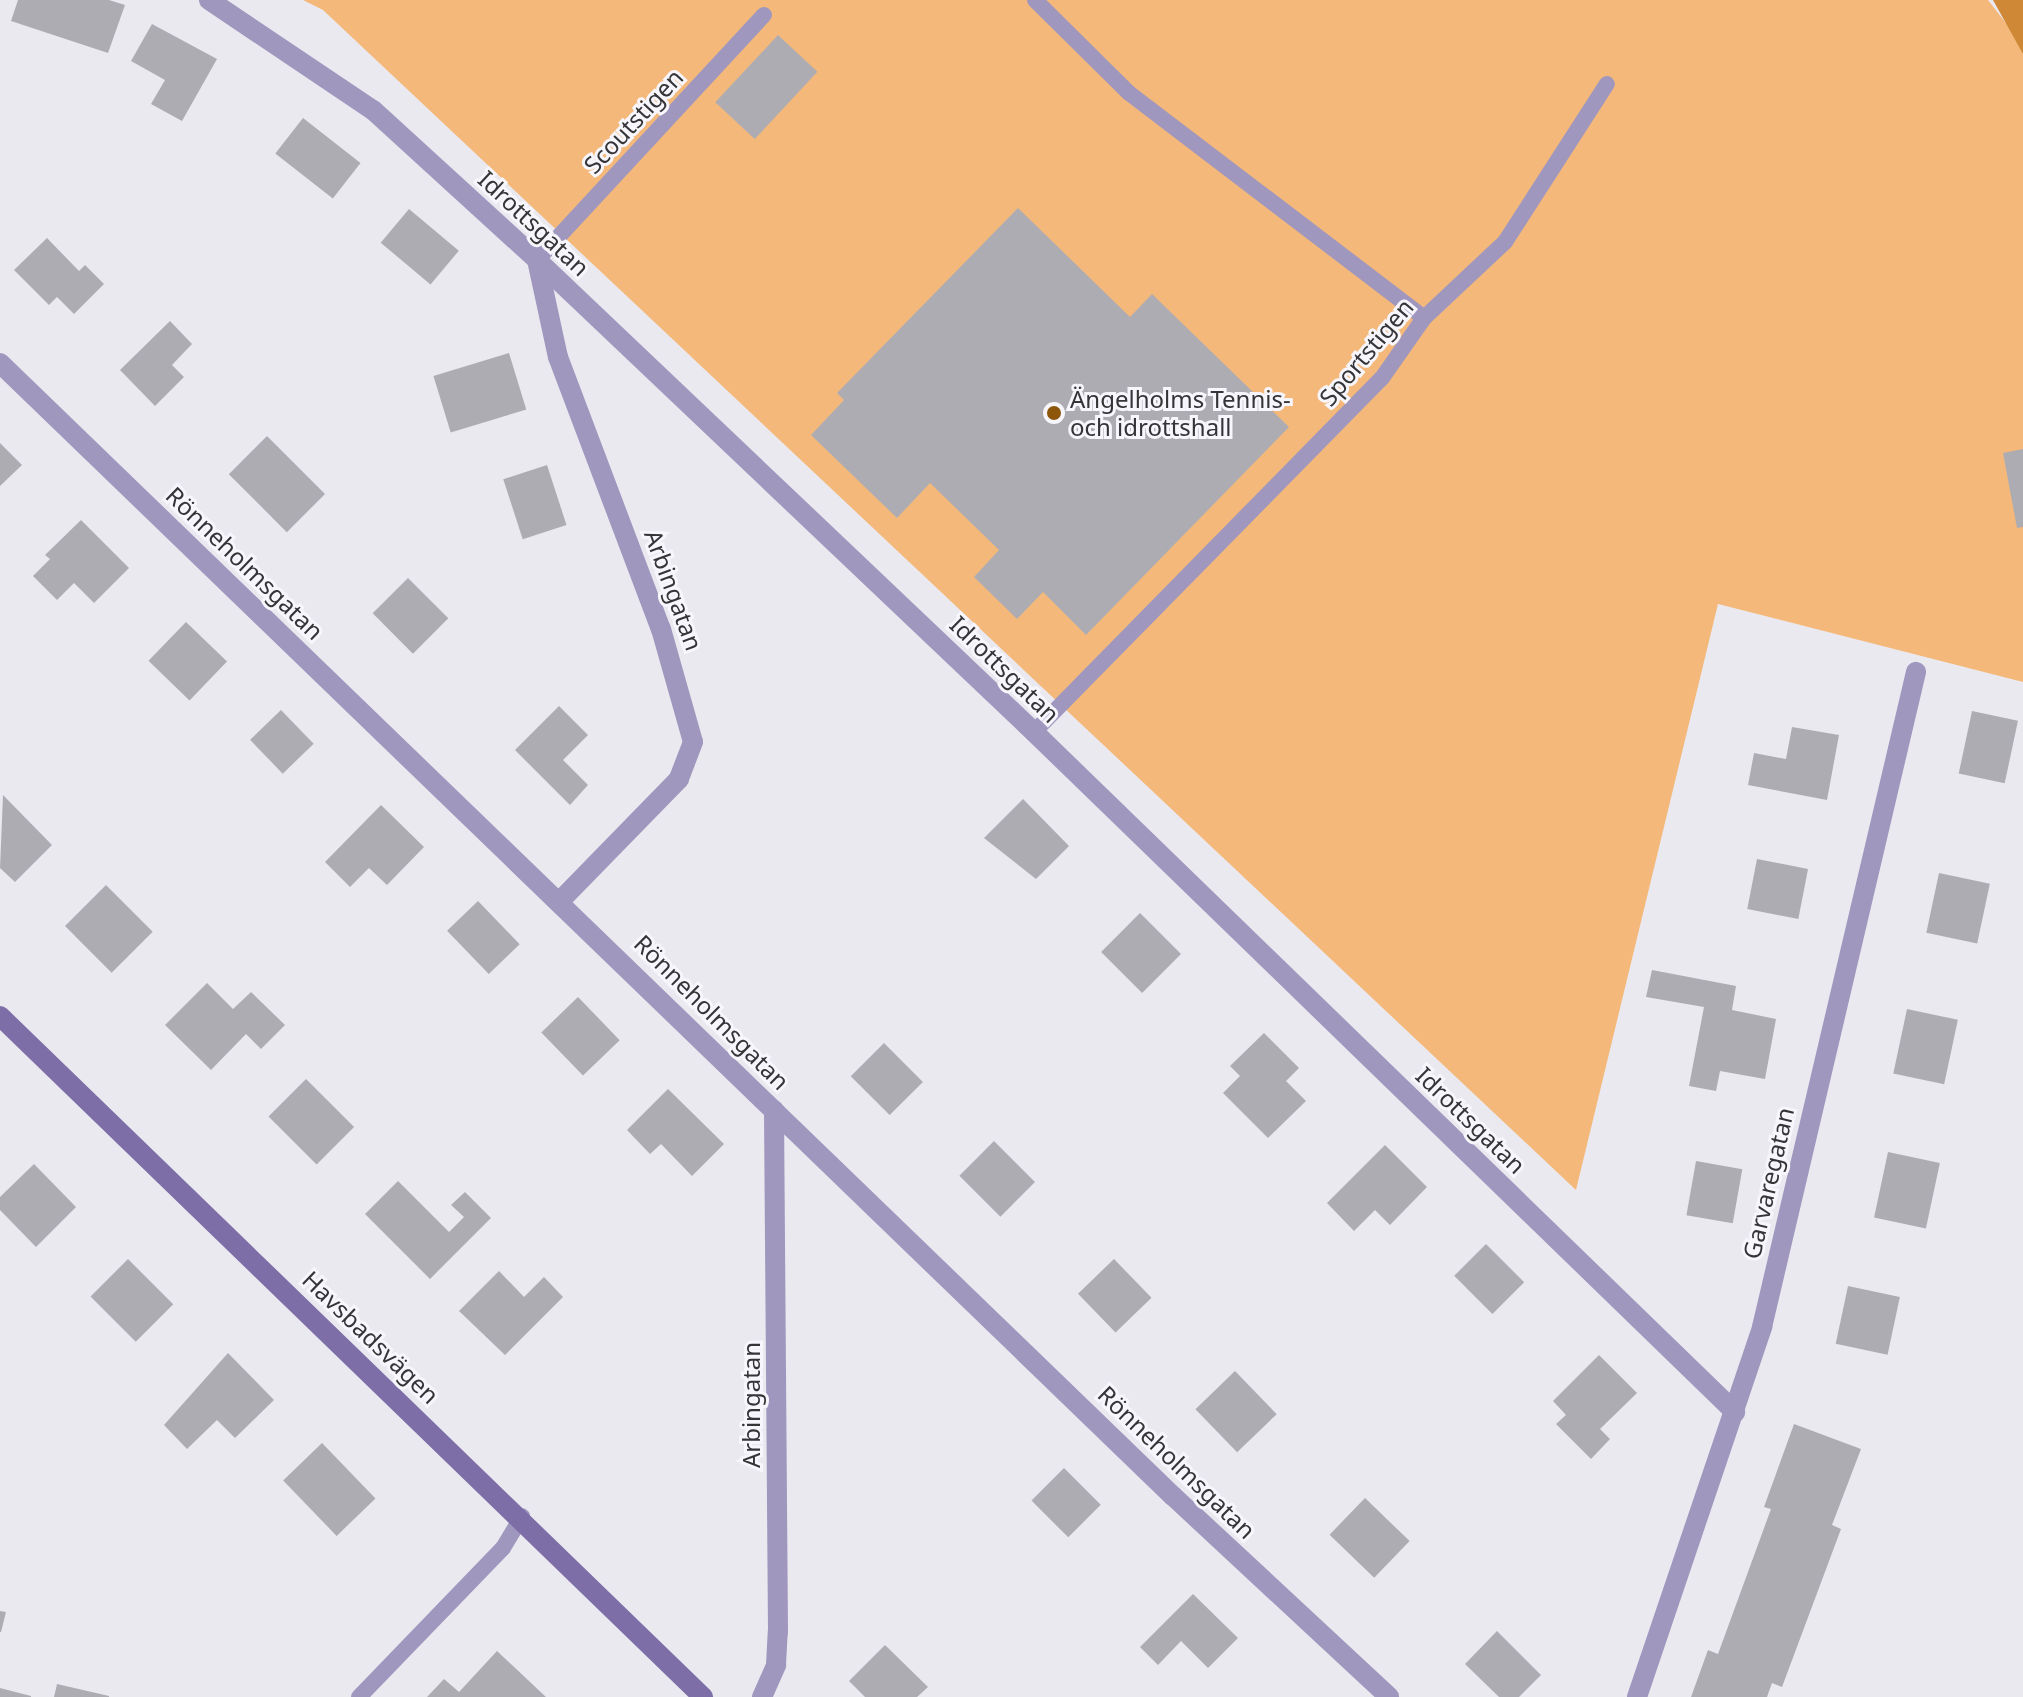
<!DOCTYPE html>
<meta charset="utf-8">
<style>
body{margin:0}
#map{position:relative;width:2023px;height:1697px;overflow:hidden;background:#eae9f0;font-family:"Noto Sans",sans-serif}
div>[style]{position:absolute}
.green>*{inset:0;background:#f4b97a}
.water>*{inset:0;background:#ce8836}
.building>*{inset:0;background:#aeacb3;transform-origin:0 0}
.lane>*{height:16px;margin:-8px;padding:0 8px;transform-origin:8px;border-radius:8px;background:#a097be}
.street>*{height:20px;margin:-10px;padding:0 10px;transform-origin:10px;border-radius:10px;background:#a097be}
.secondary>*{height:20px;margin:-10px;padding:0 10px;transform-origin:10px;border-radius:10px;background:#7d6ea7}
.dots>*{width:22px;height:22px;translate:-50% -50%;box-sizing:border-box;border:4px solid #f7f6fd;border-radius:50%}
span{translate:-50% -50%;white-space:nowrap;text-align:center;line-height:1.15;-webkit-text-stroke:6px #f7f6fd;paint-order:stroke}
.street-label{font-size:24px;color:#353537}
.poi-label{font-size:24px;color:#353537}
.left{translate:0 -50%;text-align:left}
</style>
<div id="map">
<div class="green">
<i style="clip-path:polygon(303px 0,1988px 0,2023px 45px,2023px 682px,1718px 604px,1576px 1190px,323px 10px)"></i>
</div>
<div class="water">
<i style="clip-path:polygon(1993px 0,2023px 0,2023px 54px)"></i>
</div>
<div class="building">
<i style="clip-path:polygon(18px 0,109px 0,125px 5px,108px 53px,11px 21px)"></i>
<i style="clip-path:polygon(152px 24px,217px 59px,182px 121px,151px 104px,165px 80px,131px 61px)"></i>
<i style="left:778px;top:35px;width:54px;height:92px;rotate:43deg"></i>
<i style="left:303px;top:118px;width:73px;height:45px;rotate:38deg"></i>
<i style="clip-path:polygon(1018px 208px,1130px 317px,1152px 294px,1289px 427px,1086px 635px,1043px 592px,1017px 619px,974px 577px,999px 550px,930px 483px,897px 518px,811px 435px,844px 400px,837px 393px)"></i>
<i style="left:409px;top:209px;width:65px;height:44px;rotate:40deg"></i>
<i style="clip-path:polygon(47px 238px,79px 271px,85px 265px,104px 284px,74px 314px,57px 297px,49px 305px,14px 270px)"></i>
<i style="clip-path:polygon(170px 321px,192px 344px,172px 365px,184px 377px,155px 406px,120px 370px)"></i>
<i style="left:509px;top:353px;width:59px;height:79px;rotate:73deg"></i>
<i style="left:267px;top:436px;width:82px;height:54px;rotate:45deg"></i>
<i style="clip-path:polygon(0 443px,22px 465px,0 486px)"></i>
<i style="clip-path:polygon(2023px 449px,2023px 527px,2017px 528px,2003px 453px)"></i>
<i style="left:547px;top:465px;width:63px;height:46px;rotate:72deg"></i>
<i style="clip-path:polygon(81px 520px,129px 568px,94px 603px,74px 583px,57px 600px,33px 576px,50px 559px,45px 555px)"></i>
<i style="left:408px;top:578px;width:57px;height:50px;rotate:45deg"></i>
<i style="left:186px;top:622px;width:57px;height:54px;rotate:44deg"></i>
<i style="clip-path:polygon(559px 706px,588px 735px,563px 760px,588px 785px,570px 805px,515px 750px)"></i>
<i style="left:281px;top:710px;width:47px;height:43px;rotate:46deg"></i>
<i style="left:1972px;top:711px;width:47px;height:64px;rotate:12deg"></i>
<i style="clip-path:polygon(1792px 727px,1839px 735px,1827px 800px,1748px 785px,1754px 753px,1786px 759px)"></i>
<i style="clip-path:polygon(3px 795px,52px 845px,15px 882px,0 868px)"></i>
<i style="clip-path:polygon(1023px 799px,1069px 846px,1036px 879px,984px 838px)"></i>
<i style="clip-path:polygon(381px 805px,424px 847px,387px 885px,369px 868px,350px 887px,325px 862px)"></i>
<i style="left:1757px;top:859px;width:52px;height:51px;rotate:11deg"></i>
<i style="left:1939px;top:873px;width:52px;height:61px;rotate:12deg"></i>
<i style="left:106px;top:885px;width:66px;height:58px;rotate:45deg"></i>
<i style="left:478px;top:901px;width:60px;height:43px;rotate:46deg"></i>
<i style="left:1140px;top:913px;width:58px;height:55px;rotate:45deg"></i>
<i style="clip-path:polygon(1652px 970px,1736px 986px,1732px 1010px,1776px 1019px,1765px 1079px,1720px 1071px,1716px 1091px,1689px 1086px,1704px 1007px,1646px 997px)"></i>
<i style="clip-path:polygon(207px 983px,233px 1009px,251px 992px,285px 1025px,261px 1049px,246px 1034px,211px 1070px,165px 1025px)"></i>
<i style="left:578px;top:997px;width:60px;height:51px;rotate:46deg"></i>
<i style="left:1907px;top:1009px;width:52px;height:66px;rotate:12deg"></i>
<i style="clip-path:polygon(1264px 1033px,1299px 1068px,1286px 1081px,1306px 1101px,1268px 1138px,1223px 1093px,1240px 1076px,1230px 1066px)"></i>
<i style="left:884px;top:1043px;width:55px;height:47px;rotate:45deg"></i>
<i style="left:306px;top:1079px;width:68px;height:53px;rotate:45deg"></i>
<i style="clip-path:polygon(668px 1089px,724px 1144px,692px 1176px,661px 1144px,650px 1154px,627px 1130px)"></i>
<i style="left:994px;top:1141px;width:58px;height:49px;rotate:45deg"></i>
<i style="clip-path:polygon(1385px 1145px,1427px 1187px,1390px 1225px,1375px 1210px,1354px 1231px,1327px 1203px)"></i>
<i style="left:1888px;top:1152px;width:53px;height:67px;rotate:12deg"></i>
<i style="left:1696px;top:1161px;width:47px;height:55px;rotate:10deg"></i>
<i style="clip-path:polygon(34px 1164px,76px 1207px,36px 1247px,0 1210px,0 1197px)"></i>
<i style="clip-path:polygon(398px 1181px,449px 1232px,464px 1217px,451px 1205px,465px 1192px,491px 1218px,430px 1279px,365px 1214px)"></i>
<i style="left:1486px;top:1244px;width:54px;height:45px;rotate:45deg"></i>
<i style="left:128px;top:1259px;width:64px;height:53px;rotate:45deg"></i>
<i style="left:1114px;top:1259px;width:54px;height:50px;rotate:46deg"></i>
<i style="clip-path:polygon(499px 1271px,524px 1297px,544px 1277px,563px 1297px,505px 1355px,459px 1311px)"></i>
<i style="left:1848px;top:1286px;width:53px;height:59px;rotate:12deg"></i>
<i style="clip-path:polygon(228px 1353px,274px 1400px,235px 1438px,217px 1420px,187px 1449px,164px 1425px)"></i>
<i style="clip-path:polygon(1599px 1355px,1637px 1393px,1600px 1429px,1610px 1439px,1591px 1459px,1556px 1424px,1566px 1415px,1553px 1401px)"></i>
<i style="left:1235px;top:1371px;width:60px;height:55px;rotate:46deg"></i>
<i style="clip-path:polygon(1794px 1424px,1861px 1449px,1832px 1525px,1841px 1529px,1782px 1687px,1772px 1683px,1767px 1697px,1691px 1697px,1708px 1650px,1718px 1654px,1771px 1509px,1764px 1507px)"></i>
<i style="left:322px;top:1443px;width:77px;height:54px;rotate:46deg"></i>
<i style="left:1064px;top:1468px;width:52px;height:46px;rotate:45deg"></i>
<i style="left:1365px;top:1498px;width:62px;height:51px;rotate:44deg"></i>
<i style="clip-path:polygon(1193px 1594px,1238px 1638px,1208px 1668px,1181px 1641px,1158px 1665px,1140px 1647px)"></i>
<i style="clip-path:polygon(0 1611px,6px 1612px,1px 1632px,0 1632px)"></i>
<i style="clip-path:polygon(1497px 1631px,1541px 1675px,1519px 1697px,1499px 1697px,1465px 1664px)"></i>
<i style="clip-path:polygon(885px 1645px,928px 1687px,917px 1697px,865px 1697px,849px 1681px)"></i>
<i style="clip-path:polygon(497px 1651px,546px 1697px,427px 1697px,444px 1679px,459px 1692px)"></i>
<i style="clip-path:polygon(57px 1684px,109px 1696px,109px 1697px,54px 1697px)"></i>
<i style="clip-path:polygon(0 1688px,31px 1696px,31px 1697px,0 1697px)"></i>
</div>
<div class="lane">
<i style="left:1035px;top:0;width:132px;rotate:44.7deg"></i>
<i style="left:1129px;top:93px;width:371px;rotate:37.3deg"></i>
<i style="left:537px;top:260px;width:334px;rotate:-47.2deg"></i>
<i style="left:1034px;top:732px;width:496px;rotate:-45.5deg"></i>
<i style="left:1382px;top:378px;width:73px;rotate:-55deg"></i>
<i style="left:1424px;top:318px;width:111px;rotate:-43.2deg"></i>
<i style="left:1505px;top:242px;width:188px;rotate:-57.2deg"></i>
<i style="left:359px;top:1697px;width:207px;rotate:-46deg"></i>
<i style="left:503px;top:1548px;width:37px;rotate:-59deg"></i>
</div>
<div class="street">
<i style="left:209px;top:0;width:197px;rotate:33.9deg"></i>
<i style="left:373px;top:110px;width:222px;rotate:42.4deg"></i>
<i style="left:537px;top:260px;width:685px;rotate:43.52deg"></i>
<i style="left:1034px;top:732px;width:977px;rotate:44.13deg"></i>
<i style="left:537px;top:260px;width:99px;rotate:77.8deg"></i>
<i style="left:558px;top:357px;width:291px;rotate:69.3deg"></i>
<i style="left:661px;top:629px;width:117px;rotate:74.2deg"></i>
<i style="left:693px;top:742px;width:40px;rotate:111deg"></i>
<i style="left:679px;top:779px;width:169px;rotate:134.3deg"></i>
<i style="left:0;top:363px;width:1631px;rotate:44.01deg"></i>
<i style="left:1173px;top:1496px;width:295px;rotate:42.9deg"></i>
<i style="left:762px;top:1697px;width:35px;rotate:-66deg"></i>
<i style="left:776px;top:1665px;width:33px;rotate:-87deg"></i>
<i style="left:778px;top:1632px;width:522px;rotate:-90.44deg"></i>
<i style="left:1637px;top:1697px;width:391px;rotate:-71.3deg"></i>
<i style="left:1762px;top:1327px;width:673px;rotate:-76.77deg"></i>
</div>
<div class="secondary">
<i style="left:0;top:1016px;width:979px;rotate:44.09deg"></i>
</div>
<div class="dots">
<i style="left:1054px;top:413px;background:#8d560a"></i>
</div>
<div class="street-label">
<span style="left:633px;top:121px;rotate:-47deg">Scoutstigen</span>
<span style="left:534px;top:223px;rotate:43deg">Idrottsgatan</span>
<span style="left:1366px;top:352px;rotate:-50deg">Sportstigen</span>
<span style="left:245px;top:563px;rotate:44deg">Rönneholmsgatan</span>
<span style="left:674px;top:590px;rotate:70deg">Arbingatan</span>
<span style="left:1005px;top:669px;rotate:44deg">Idrottsgatan</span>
<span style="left:712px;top:1012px;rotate:45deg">Rönneholmsgatan</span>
<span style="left:1471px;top:1120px;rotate:44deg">Idrottsgatan</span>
<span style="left:1768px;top:1183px;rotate:-77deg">Garvaregatan</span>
<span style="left:371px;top:1337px;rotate:44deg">Havsbadsvägen</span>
<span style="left:751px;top:1405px;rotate:-90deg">Arbingatan</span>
<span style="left:1177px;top:1462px;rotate:44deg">Rönneholmsgatan</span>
</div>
<div class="poi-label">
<span class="left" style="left:1070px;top:413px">Ängelholms Tennis-<br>och idrottshall</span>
</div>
</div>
